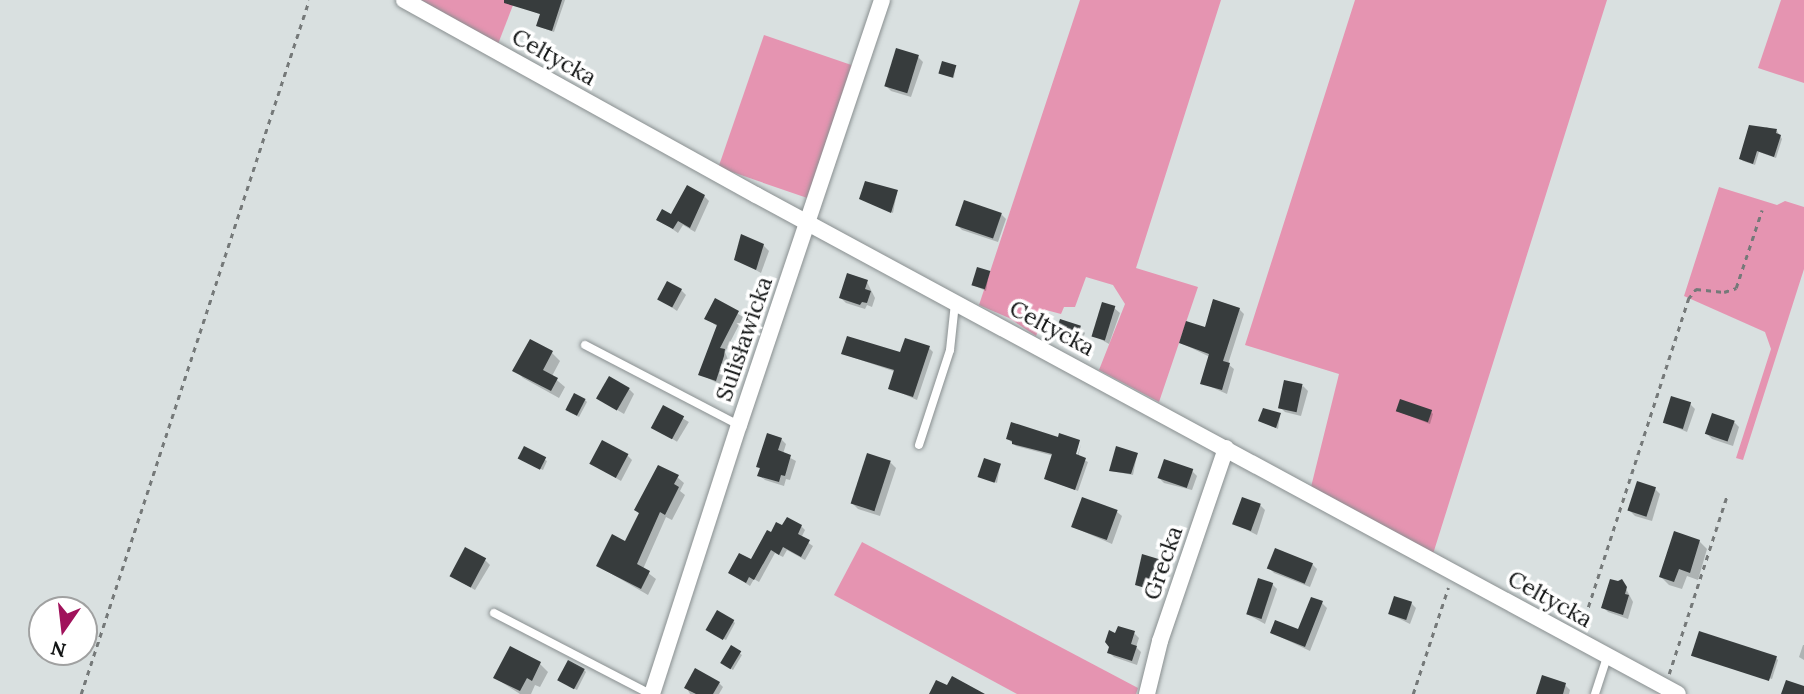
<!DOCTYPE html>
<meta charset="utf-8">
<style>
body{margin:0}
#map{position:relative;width:1804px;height:694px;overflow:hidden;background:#d9e0e0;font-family:Lora,serif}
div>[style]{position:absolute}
.green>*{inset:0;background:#e594b1;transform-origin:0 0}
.shadow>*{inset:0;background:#0003;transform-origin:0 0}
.building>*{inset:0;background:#373c3d;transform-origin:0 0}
.path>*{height:2.5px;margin-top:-1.25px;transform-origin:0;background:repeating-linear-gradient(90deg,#757979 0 5px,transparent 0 10px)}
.roads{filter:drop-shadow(0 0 2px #898f90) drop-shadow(0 0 2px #898f90)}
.lane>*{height:8px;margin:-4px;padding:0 4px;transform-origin:4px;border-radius:4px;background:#fff}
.street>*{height:16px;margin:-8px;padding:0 8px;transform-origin:8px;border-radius:8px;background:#fff}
span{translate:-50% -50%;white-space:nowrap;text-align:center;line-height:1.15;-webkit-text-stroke:7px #fff;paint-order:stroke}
.street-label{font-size:23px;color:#121414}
.north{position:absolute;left:28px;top:596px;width:70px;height:70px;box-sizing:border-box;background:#fff;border:2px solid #a0a1a1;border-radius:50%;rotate:194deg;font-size:19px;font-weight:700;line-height:28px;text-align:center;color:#121414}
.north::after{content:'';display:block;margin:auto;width:24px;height:32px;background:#a0125b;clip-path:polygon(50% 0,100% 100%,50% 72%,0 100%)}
</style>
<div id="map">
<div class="green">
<i style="clip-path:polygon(421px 0,515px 0,498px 44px)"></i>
<i style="clip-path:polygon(1080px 0,1221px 0,1136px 268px,1198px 287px,1159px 402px,1099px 370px,1125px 304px,1113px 285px,1086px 277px,1075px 307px,1064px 307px,1061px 314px,1046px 310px,1036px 336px,1009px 318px,979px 305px)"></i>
<i style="clip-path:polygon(1355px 0,1607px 0,1433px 554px,1311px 487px,1339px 374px,1245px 345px)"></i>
<i style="clip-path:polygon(1781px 0,1804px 0,1804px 83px,1758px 68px)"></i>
<i style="left:764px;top:35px;width:94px;height:140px;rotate:19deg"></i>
<i style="clip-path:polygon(1719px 187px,1777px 205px,1785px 201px,1804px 207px,1804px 269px,1743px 460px,1736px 458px,1771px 349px,1765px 332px,1684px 296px)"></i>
<i style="clip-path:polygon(862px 542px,1138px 688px,1136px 694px,1017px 694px,834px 595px)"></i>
</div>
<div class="shadow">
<i style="clip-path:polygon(529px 0,565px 0,554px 32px,540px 27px,542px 15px,526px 9px)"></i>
<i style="clip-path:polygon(918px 57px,923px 62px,911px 97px,891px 91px,886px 86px)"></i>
<i style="clip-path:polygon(955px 67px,954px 78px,942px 74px)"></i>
<i style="clip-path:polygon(1766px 127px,1777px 131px,1782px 139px,1776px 158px,1759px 152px,1755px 165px,1743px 161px,1741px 159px)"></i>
<i style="clip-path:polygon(897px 192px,893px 213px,861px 199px)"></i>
<i style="clip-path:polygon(704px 196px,709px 201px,695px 232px,683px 225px,678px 233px,658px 219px,671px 216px)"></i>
<i style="clip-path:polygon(1001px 214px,1006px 219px,998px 242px,962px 230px,957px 225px)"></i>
<i style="clip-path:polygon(763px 245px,769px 251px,761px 273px,736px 259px)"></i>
<i style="clip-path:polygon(989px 273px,986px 291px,973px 285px)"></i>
<i style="clip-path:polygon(867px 282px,875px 298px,872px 307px,867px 305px,865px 309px,846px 303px,841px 298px)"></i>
<i style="clip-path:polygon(681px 290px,686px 295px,677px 311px,660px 299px)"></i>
<i style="clip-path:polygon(716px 300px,743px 317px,725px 352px,729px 362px,721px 385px,700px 374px,718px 327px,707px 319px)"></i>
<i style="clip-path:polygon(1114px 308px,1120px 313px,1109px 344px,1093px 335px)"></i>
<i style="clip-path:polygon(1239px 309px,1244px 314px,1228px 364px,1234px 369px,1227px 394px,1202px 383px,1210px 357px,1181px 343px)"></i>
<i style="clip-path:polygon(1080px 328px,1085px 333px,1079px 348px,1055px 336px)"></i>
<i style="clip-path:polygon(929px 348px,933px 352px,917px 400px,890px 388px,896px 372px,843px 354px,902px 354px)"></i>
<i style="clip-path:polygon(552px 353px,560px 361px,552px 376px,565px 387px,559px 398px,523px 378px,515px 370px)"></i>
<i style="clip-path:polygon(1303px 386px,1308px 391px,1301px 416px,1285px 412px,1280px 407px)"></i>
<i style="clip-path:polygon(629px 389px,634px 394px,624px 414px,599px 399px)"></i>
<i style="clip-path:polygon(585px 400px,587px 402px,579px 417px,569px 412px)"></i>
<i style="clip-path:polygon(1690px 404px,1695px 409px,1687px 432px,1664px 422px)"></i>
<i style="left:664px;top:407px;width:29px;height:23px;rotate:31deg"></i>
<i style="clip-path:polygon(1397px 411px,1431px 412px,1433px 414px,1430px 424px)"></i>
<i style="clip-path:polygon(1280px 415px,1278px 429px,1260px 421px)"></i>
<i style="clip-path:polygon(1734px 422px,1739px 427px,1733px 446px,1712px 439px,1707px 434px)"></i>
<i style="clip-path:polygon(781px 439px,786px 444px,783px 454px,796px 461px,790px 480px,786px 479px,784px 486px,765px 480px,759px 475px,761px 470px,758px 467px)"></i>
<i style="clip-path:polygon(1008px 439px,1059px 439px,1075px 463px,1081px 444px,1078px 457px,1088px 462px,1078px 491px,1046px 479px,1054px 456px,1016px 446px)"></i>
<i style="clip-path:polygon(525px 449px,547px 461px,543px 470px,522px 460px)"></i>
<i style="clip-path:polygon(627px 455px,632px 460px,621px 481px,592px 464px)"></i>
<i style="clip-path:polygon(868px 455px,891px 463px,896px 468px,880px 516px,858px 509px,853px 504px)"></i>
<i style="clip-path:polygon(1137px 455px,1133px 475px,1111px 471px)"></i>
<i style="clip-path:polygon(1000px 466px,997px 483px,980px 476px)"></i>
<i style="clip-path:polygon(1192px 471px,1197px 476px,1192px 490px,1164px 483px,1159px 478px)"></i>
<i style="clip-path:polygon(677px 477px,684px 483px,680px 491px,685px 495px,672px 520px,666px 517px,643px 569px,656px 579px,648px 595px,598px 566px,626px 543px,640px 514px,636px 510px)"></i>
<i style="clip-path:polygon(1655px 489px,1660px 494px,1652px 521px,1635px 516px,1630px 511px)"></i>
<i style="clip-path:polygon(1260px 505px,1265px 510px,1257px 535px,1235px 524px)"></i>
<i style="clip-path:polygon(1117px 512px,1122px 516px,1112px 544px,1073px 527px)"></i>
<i style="clip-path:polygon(801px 526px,805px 530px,801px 538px,813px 546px,805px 560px,787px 550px,783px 557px,775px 553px,759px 582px,754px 579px,750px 586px,730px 573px,751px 562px,772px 534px,783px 527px)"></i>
<i style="clip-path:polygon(1699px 541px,1707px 549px,1698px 580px,1687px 576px,1682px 589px,1669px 585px,1661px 577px)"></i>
<i style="clip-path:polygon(485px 560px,490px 565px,475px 590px,453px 577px)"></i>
<i style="clip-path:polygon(1164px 563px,1169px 568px,1157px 594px,1137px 584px)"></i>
<i style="clip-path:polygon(1312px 564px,1317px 569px,1310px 587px,1274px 573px,1269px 568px)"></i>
<i style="clip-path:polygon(1622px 581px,1633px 602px,1628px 619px,1608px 612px,1603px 607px)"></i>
<i style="clip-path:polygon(1272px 584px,1277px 589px,1265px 624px,1247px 614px)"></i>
<i style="clip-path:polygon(1322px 603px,1327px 608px,1310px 651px,1272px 633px,1299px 631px)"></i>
<i style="clip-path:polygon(1411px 603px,1416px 608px,1410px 624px,1390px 614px)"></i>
<i style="clip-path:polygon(733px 621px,735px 623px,726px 640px,710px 632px)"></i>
<i style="clip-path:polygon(1134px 633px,1139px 638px,1136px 647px,1141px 652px,1137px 665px,1114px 657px,1109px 652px,1116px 635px)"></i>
<i style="clip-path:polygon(1803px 645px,1804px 645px,1804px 660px,1799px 657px)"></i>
<i style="clip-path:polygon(732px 648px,742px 655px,733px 670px,725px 665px)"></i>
<i style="clip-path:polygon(511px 649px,540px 664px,548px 672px,540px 687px,535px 685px,531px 694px,520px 694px,495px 678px)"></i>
<i style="clip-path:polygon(1693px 655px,1776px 658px,1778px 660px,1772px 679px)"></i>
<i style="clip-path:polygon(584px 670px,586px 672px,577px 690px,562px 682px)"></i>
<i style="clip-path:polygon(719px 683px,723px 687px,719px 694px,690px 694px,686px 687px)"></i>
<i style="clip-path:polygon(1565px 685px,1570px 690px,1569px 694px,1538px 694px)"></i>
</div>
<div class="building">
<i style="clip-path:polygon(504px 0,562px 0,552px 31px,536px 26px,540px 14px,504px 3px)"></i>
<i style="left:896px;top:48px;width:24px;height:40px;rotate:17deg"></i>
<i style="left:942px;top:61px;width:15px;height:13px;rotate:16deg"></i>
<i style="clip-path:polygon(1749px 125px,1777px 129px,1776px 133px,1781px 135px,1774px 157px,1757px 151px,1753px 164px,1739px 159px)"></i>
<i style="clip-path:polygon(865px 181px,898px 190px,891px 213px,859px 199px)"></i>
<i style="clip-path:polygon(687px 185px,705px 195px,690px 228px,678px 221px,673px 229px,656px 220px,662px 209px,671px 214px)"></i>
<i style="left:964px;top:200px;width:40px;height:27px;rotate:19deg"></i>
<i style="clip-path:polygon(741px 234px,764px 244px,756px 270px,734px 260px)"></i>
<i style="left:977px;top:267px;width:14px;height:19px;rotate:17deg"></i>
<i style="clip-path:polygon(847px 273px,868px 280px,865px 289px,871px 291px,867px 303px,862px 302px,860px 305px,839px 298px)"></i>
<i style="left:667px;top:281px;width:17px;height:21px;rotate:28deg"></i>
<i style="clip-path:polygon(715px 298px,739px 311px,720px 348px,725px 349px,724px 356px,716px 381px,698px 375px,717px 325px,704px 319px)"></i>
<i style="clip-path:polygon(1213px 299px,1240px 308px,1223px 361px,1230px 363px,1222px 390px,1200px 384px,1209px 354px,1179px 343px,1186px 321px,1205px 327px)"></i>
<i style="left:1102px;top:302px;width:14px;height:36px;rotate:17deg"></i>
<i style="left:1060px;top:319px;width:22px;height:18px;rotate:18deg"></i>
<i style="clip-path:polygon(847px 336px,900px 352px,905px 338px,930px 346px,913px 397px,888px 389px,894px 370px,841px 354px)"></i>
<i style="clip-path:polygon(530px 339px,553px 351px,543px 370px,558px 378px,551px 391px,512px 371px)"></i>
<i style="left:609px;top:376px;width:24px;height:26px;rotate:30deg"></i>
<i style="left:1284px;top:380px;width:19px;height:29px;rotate:12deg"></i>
<i style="left:574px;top:393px;width:13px;height:19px;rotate:27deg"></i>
<i style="left:1671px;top:396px;width:21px;height:28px;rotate:17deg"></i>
<i style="left:1400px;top:399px;width:34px;height:13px;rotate:19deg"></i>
<i style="left:663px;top:405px;width:24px;height:26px;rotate:28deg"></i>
<i style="clip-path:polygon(1263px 408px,1281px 413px,1276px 428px,1258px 421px)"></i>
<i style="left:1712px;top:413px;width:24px;height:22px;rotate:19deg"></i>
<i style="clip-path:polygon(1011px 422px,1058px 437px,1059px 433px,1080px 440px,1076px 454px,1086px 458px,1075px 490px,1044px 479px,1052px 454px,1012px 444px,1012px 441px,1006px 439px)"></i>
<i style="clip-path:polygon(767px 433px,782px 438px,778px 450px,791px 455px,785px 476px,781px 475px,779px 482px,757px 476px,760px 468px,756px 467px)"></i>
<i style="left:602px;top:440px;width:30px;height:27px;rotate:28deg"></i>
<i style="left:524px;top:446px;width:25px;height:14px;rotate:27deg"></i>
<i style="clip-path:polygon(1116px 446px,1138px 453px,1131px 474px,1109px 471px)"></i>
<i style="left:867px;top:453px;width:25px;height:53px;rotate:18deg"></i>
<i style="left:984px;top:458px;width:18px;height:20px;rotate:19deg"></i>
<i style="left:1164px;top:459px;width:31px;height:20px;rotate:19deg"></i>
<i style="clip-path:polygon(658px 465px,679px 475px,674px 484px,679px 487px,665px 515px,660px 512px,637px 564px,650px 571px,641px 589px,596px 566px,612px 534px,625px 541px,639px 513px,634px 510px)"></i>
<i style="left:1637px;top:481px;width:20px;height:31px;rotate:18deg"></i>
<i style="left:1082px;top:497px;width:38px;height:32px;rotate:20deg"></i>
<i style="left:1242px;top:497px;width:20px;height:29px;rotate:20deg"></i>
<i style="clip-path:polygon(787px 517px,802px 525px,798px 534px,810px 540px,801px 557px,783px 547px,779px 555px,771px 550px,754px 580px,749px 577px,746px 583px,728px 573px,739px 553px,751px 559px,767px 530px,771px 532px,776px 522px,782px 525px)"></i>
<i style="clip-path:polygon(1674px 531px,1700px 540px,1690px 573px,1679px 569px,1674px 582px,1659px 577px)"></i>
<i style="left:465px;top:547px;width:24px;height:33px;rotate:28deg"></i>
<i style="left:1275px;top:548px;width:41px;height:22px;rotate:22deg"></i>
<i style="clip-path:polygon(1142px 554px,1165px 561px,1152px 590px,1135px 585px)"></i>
<i style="left:1258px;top:578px;width:16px;height:38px;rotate:18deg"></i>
<i style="clip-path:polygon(1610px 579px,1618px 581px,1622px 579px,1627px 587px,1625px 594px,1629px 595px,1623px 615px,1601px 608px)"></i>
<i style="left:1394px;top:596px;width:19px;height:19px;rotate:18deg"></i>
<i style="clip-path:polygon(1311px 597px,1323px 601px,1305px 647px,1270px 633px,1275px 620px,1298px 629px)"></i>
<i style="left:717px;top:610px;width:20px;height:23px;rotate:30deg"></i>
<i style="clip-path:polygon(1118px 626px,1135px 631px,1131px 644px,1137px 646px,1132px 661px,1107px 653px,1109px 647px,1105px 642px,1109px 630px,1115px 633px)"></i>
<i style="left:1699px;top:631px;width:82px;height:26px;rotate:18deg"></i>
<i style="left:731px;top:645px;width:12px;height:21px;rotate:31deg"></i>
<i style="clip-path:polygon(510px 646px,541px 662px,532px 681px,527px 678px,520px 691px,493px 678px)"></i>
<i style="left:568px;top:660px;width:19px;height:23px;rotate:28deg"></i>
<i style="clip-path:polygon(695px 668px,720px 682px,713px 694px,696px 694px,684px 688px)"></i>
<i style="clip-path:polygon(1542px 675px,1566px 683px,1563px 694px,1536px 694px)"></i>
<i style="clip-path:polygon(952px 676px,985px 694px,929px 694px,936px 680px,947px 685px)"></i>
<i style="clip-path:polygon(1786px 680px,1804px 686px,1804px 694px,1781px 694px)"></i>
</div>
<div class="path">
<i style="left:1582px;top:626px;width:344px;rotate:-72deg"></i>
<i style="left:1688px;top:299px;width:13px;rotate:-51deg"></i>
<i style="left:1696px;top:289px;width:28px;rotate:6deg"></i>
<i style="left:1724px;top:292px;width:13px;rotate:-18deg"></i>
<i style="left:1736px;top:288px;width:82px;rotate:-71.6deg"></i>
<i style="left:1669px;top:674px;width:187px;rotate:-72deg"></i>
<i style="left:81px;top:694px;width:730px;rotate:-71.81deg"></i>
<i style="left:1413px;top:694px;width:112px;rotate:-71.7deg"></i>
</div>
<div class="roads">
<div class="lane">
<i style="left:585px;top:345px;width:174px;rotate:27.5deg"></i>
<i style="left:919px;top:445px;width:100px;rotate:-71.9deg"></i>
<i style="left:950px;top:350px;width:47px;rotate:-83.9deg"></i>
<i style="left:494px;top:613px;width:176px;rotate:27.4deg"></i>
<i style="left:1595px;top:694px;width:40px;rotate:-72deg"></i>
</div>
<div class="street">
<i style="left:404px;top:0;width:402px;rotate:29deg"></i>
<i style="left:756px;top:195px;width:1048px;rotate:28.42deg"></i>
<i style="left:652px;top:694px;width:283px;rotate:-72.1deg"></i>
<i style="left:739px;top:425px;width:448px;rotate:-71.4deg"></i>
<i style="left:1147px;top:694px;width:55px;rotate:-76.2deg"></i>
<i style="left:1160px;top:641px;width:204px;rotate:-71.1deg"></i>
</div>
</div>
<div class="street-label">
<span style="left:554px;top:57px;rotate:29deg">Celtycka</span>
<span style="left:1052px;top:328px;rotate:28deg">Celtycka</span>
<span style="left:744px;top:339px;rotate:-71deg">Sulisławicka</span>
<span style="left:1163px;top:563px;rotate:-71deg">Grecka</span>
<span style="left:1550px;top:599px;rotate:29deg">Celtycka</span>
</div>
<div class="north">N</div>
</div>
